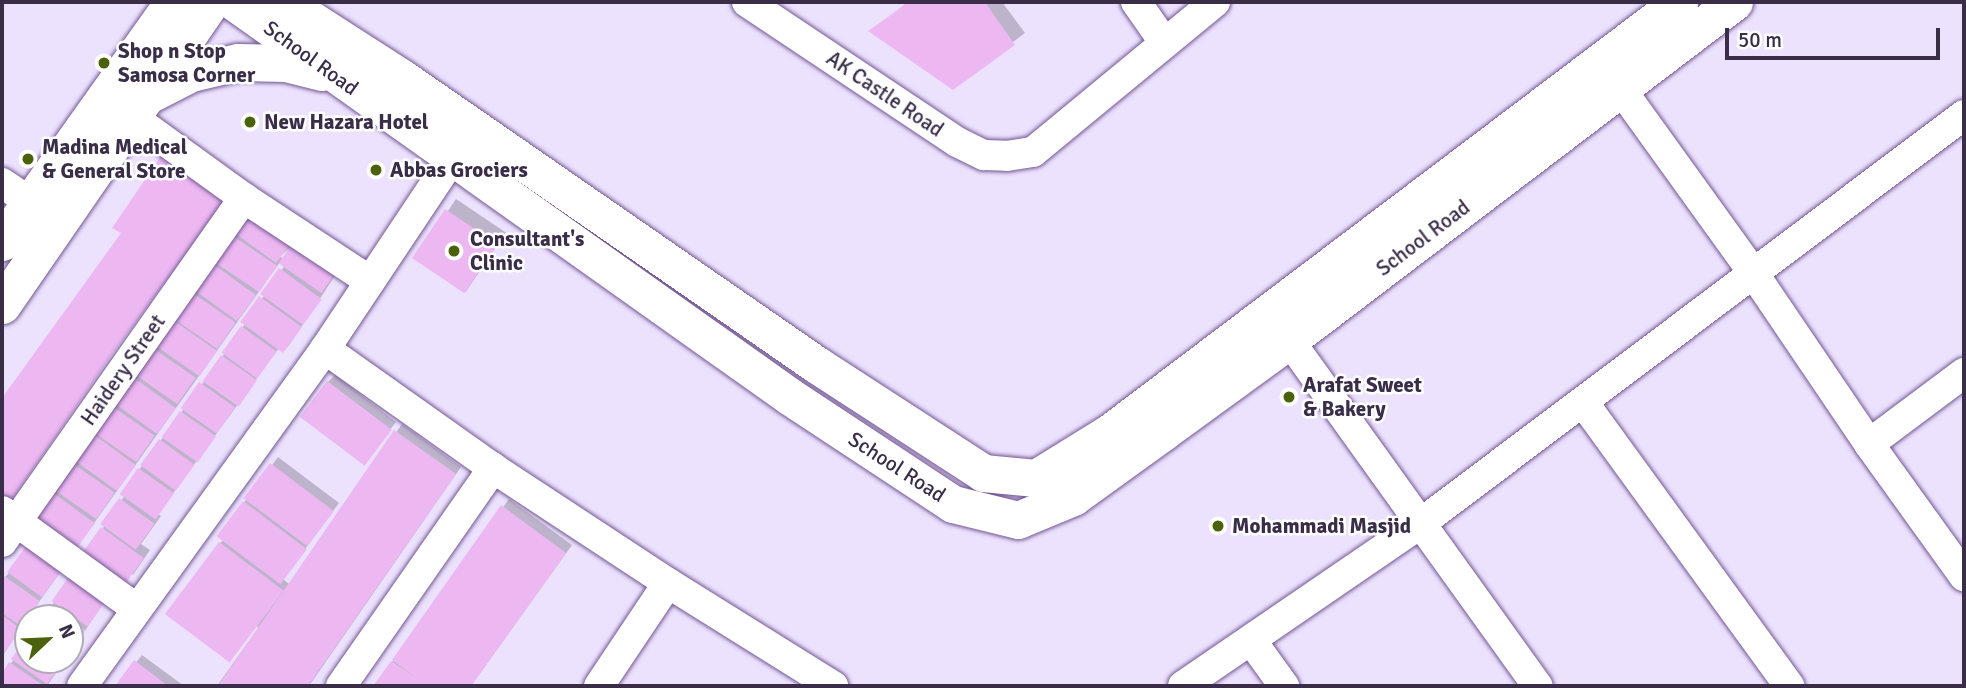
<!DOCTYPE html>
<style>
body{margin:0}
#map{position:relative;width:1966px;height:688px;overflow:hidden;background:#ede2fe;font-family:Signika,sans-serif}
div>[style]{position:absolute}
.shadow>*{inset:0;background:#0003;transform-origin:0 0}
.building>*{inset:0;background:#edb8f2;transform-origin:0 0}
.roads{filter:drop-shadow(0 0 2px #725793) drop-shadow(0 0 2px #725793)}
.minor>*{height:30px;margin:-15px;padding:0 15px;transform-origin:15px;border-radius:15px;background:#fff}
.tertiary>*{height:37px;margin:-18.5px;padding:0 18.5px;transform-origin:18.5px;border-radius:18.5px;background:#fff}
.dots>*{width:19px;height:19px;translate:-50% -50%;box-sizing:border-box;border:4px solid #fff;border-radius:50%}
span{translate:-50% -50%;white-space:nowrap;text-align:center;line-height:1.15;-webkit-text-stroke:5px #fff;paint-order:stroke}
.poi-label{font-size:21px;color:#392d48;font-weight:700}
.left{translate:0 -50%;text-align:left}
.street-label{font-size:21px;color:#392d48}
.frame{position:absolute;inset:0;border:4px solid #392d48;pointer-events:none}
.north{position:absolute;left:14px;top:604px;width:70px;height:70px;box-sizing:border-box;background:#fff;border:2px solid #b0abb6;border-radius:50%;rotate:67deg;font-size:19px;font-weight:700;line-height:28px;text-align:center;color:#392d48}
.north::after{content:'';display:block;margin:auto;width:24px;height:32px;background:#4b610b;clip-path:polygon(50% 0,100% 100%,50% 72%,0 100%)}
.scale{position:absolute;left:1725px;top:28px;width:215px;height:32px;box-sizing:border-box;border:4px solid #392d48;border-top:0;padding-left:9px;font-size:21px;line-height:24px;white-space:nowrap;color:#392d48;-webkit-text-stroke:5px #fff;paint-order:stroke}
</style>
<div id="map">
<div class="shadow">
<i style="clip-path:polygon(908px 2px,1002px 2px,1025px 33px,953px 87px,871px 31px)"></i>
<i style="clip-path:polygon(169px 147px,121px 341px,6px 505px,2px 502px,2px 399px,124px 233px)"></i>
<i style="left:456px;top:199px;width:60px;height:72px;rotate:34deg"></i>
<i style="clip-path:polygon(evenodd,236px 232px,346px 259px,290px 344px,284px 351px,279px 348px,158px 514px,161px 516px,141px 544px,150px 550px,133px 575px,103px 528px,125px 495px,122px 493px,225px 353px,285px 265px,280px 262px,77px 547px,54px 493px,236px 232px,289px 248px,284px 259px,280px 257px,289px 248px)"></i>
<i style="clip-path:polygon(335px 375px,396px 422px,364px 463px,328px 382px)"></i>
<i style="clip-path:polygon(402px 424px,461px 467px,309px 686px,217px 686px,258px 628px,220px 543px,224px 540px,219px 536px,278px 457px,339px 503px,283px 579px,289px 584px)"></i>
<i style="clip-path:polygon(509px 499px,572px 545px,471px 686px,375px 686px)"></i>
<i style="clip-path:polygon(67px 563px,26px 620px,2px 657px,2px 582px,5px 577px,10px 572px)"></i>
<i style="clip-path:polygon(111px 592px,70px 653px,70px 618px,42px 618px,55px 601px)"></i>
<i style="clip-path:polygon(28px 639px,28px 660px,65px 660px,47px 686px,2px 686px,2px 676px)"></i>
<i style="clip-path:polygon(142px 655px,184px 686px,117px 686px)"></i>
</div>
<div class="building">
<i style="clip-path:polygon(909px 2px,985px 2px,1015px 45px,953px 90px,868px 31px)"></i>
<i style="clip-path:polygon(168px 146px,231px 193px,115px 350px,6px 508px,2px 504px,2px 398px,121px 233px,112px 228px)"></i>
<i style="left:252px;top:206px;width:53px;height:32px;rotate:36deg"></i>
<i style="left:445px;top:209px;width:63px;height:59px;rotate:34deg"></i>
<i style="left:233px;top:236px;width:53px;height:32px;rotate:34deg"></i>
<i style="left:297px;top:237px;width:52px;height:32px;rotate:35deg"></i>
<i style="left:213px;top:264px;width:53px;height:32px;rotate:36deg"></i>
<i style="left:279px;top:268px;width:53px;height:32px;rotate:36deg"></i>
<i style="left:193px;top:293px;width:52px;height:32px;rotate:35deg"></i>
<i style="left:259px;top:296px;width:53px;height:32px;rotate:36deg"></i>
<i style="left:173px;top:320px;width:54px;height:31px;rotate:35deg"></i>
<i style="left:241px;top:326px;width:44px;height:33px;rotate:36deg"></i>
<i style="left:153px;top:348px;width:52px;height:32px;rotate:35deg"></i>
<i style="left:221px;top:355px;width:44px;height:32px;rotate:35deg"></i>
<i style="left:133px;top:377px;width:53px;height:32px;rotate:36deg"></i>
<i style="left:327px;top:381px;width:81px;height:45px;rotate:37deg"></i>
<i style="left:199px;top:382px;width:44px;height:32px;rotate:35deg"></i>
<i style="left:112px;top:406px;width:52px;height:32px;rotate:35deg"></i>
<i style="left:180px;top:411px;width:44px;height:32px;rotate:35deg"></i>
<i style="clip-path:polygon(394px 430px,456px 474px,308px 686px,218px 686px)"></i>
<i style="left:93px;top:434px;width:53px;height:32px;rotate:36deg"></i>
<i style="left:159px;top:439px;width:44px;height:32px;rotate:36deg"></i>
<i style="left:72px;top:463px;width:52px;height:32px;rotate:35deg"></i>
<i style="left:270px;top:463px;width:80px;height:44px;rotate:37deg"></i>
<i style="left:138px;top:468px;width:44px;height:32px;rotate:35deg"></i>
<i style="left:52px;top:492px;width:53px;height:32px;rotate:36deg"></i>
<i style="left:119px;top:498px;width:44px;height:32px;rotate:36deg"></i>
<i style="left:243px;top:501px;width:80px;height:44px;rotate:37deg"></i>
<i style="clip-path:polygon(501px 505px,566px 553px,471px 686px,373px 686px,391px 661px,415px 677px,392px 660px)"></i>
<i style="left:101px;top:527px;width:53px;height:32px;rotate:36deg"></i>
<i style="left:219px;top:542px;width:81px;height:90px;rotate:37deg"></i>
<i style="left:26px;top:546px;width:43px;height:32px;rotate:36deg"></i>
<i style="left:70px;top:575px;width:44px;height:32px;rotate:35deg"></i>
<i style="clip-path:polygon(4px 576px,40px 601px,22px 627px,2px 613px)"></i>
<i style="clip-path:polygon(49px 605px,68px 618px,39px 618px)"></i>
<i style="clip-path:polygon(2px 615px,21px 629px,2px 656px)"></i>
<i style="clip-path:polygon(70px 619px,85px 630px,70px 651px)"></i>
<i style="clip-path:polygon(28px 636px,28px 660px,65px 660px,47px 684px,11px 659px)"></i>
<i style="clip-path:polygon(134px 660px,168px 686px,115px 686px)"></i>
<i style="clip-path:polygon(9px 662px,44px 686px,2px 686px,2px 673px)"></i>
</div>
<div class="roads">
<div class="minor">
<i style="left:747px;top:2px;width:252px;rotate:33.7deg"></i>
<i style="left:957px;top:142px;width:30px;rotate:26deg"></i>
<i style="left:984px;top:155px;width:23px;rotate:2deg"></i>
<i style="left:1007px;top:156px;width:26px;rotate:-9deg"></i>
<i style="left:1033px;top:152px;width:236px;rotate:-39.5deg"></i>
<i style="left:1136px;top:2px;width:49px;rotate:55deg"></i>
<i style="left:1620px;top:88px;width:229px;rotate:54.2deg"></i>
<i style="left:1754px;top:274px;width:205px;rotate:55.9deg"></i>
<i style="left:1869px;top:444px;width:163px;rotate:54.3deg"></i>
<i style="left:132px;top:117px;width:138px;rotate:35.9deg"></i>
<i style="left:244px;top:198px;width:151px;rotate:33.4deg"></i>
<i style="left:2px;top:183px;width:34px;rotate:34deg"></i>
<i style="left:1289px;top:340px;width:426px;rotate:54.3deg"></i>
<i style="left:325px;top:349px;width:206px;rotate:35.3deg"></i>
<i style="left:493px;top:468px;width:209px;rotate:33.3deg"></i>
<i style="left:668px;top:583px;width:195px;rotate:32deg"></i>
<i style="left:1583px;top:402px;width:351px;rotate:54deg"></i>
<i style="left:1869px;top:444px;width:119px;rotate:-36.8deg"></i>
<i style="left:2px;top:511px;width:167px;rotate:36deg"></i>
<i style="left:2px;top:542px;width:421px;rotate:-54.9deg"></i>
<i style="left:1251px;top:640px;width:57px;rotate:54.3deg"></i>
<i style="left:82px;top:686px;width:415px;rotate:-54.2deg"></i>
<i style="left:325px;top:349px;width:231px;rotate:-56.3deg"></i>
<i style="left:341px;top:686px;width:266px;rotate:-55.1deg"></i>
<i style="left:599px;top:686px;width:124px;rotate:-56.2deg"></i>
<i style="left:1183px;top:686px;width:288px;rotate:-34.4deg"></i>
<i style="left:1421px;top:523px;width:679px;rotate:-36.92deg"></i>
</div>
<div class="tertiary">
<i style="left:234px;top:2px;width:681px;rotate:35.37deg"></i>
<i style="left:789px;top:396px;width:196px;rotate:33.4deg"></i>
<i style="left:953px;top:504px;width:67px;rotate:13.8deg"></i>
<i style="left:1018px;top:520px;width:60px;rotate:-22.7deg"></i>
<i style="left:1073px;top:497px;width:111px;rotate:-35.8deg"></i>
<i style="left:1163px;top:432px;width:156px;rotate:-36.1deg"></i>
<i style="left:1289px;top:340px;width:559px;rotate:-37.22deg"></i>
<i style="left:284px;top:2px;width:140px;rotate:32.8deg"></i>
<i style="left:402px;top:78px;width:505px;rotate:34.67deg"></i>
<i style="left:817px;top:365px;width:198px;rotate:33deg"></i>
<i style="left:983px;top:473px;width:53px;rotate:5.4deg"></i>
<i style="left:1036px;top:478px;width:86px;rotate:-31.7deg"></i>
<i style="left:1109px;top:433px;width:715px;rotate:-37.09deg"></i>
<i style="left:150px;top:94px;width:46px;rotate:-27.1deg"></i>
<i style="left:191px;top:73px;width:48px;rotate:-13.2deg"></i>
<i style="left:238px;top:62px;width:48px;rotate:1.2deg"></i>
<i style="left:286px;top:63px;width:37px;rotate:14deg"></i>
<i style="left:2px;top:242px;width:295px;rotate:-54.5deg"></i>
<i style="left:2px;top:305px;width:368px;rotate:-55.4deg"></i>
</div>
</div>
<div class="dots">
<i style="left:104px;top:63px;background:#4b610b"></i>
<i style="left:250px;top:122px;background:#4b610b"></i>
<i style="left:28px;top:159px;background:#4b610b"></i>
<i style="left:376px;top:170px;background:#4b610b"></i>
<i style="left:454px;top:251px;background:#4b610b"></i>
<i style="left:1289px;top:397px;background:#4b610b"></i>
<i style="left:1218px;top:526px;background:#4b610b"></i>
</div>
<div class="poi-label">
<span class="left" style="left:118px;top:63px">Shop n Stop<br>Samosa Corner</span>
<span class="left" style="left:264px;top:122px">New Hazara Hotel</span>
<span class="left" style="left:42px;top:159px">Madina Medical<br>&amp; General Store</span>
<span class="left" style="left:390px;top:170px">Abbas Grociers</span>
<span class="left" style="left:470px;top:251px">Consultant's<br>Clinic</span>
<span class="left" style="left:1303px;top:397px">Arafat Sweet<br>&amp; Bakery</span>
<span class="left" style="left:1232px;top:526px">Mohammadi Masjid</span>
</div>
<div class="street-label">
<span style="left:311px;top:58px;rotate:36deg">School Road</span>
<span style="left:885px;top:94px;rotate:34deg">AK Castle Road</span>
<span style="left:1423px;top:238px;rotate:-37deg">School Road</span>
<span style="left:123px;top:370px;rotate:-55deg">Haidery Street</span>
<span style="left:897px;top:467px;rotate:33deg">School Road</span>
</div>
<div class="frame"></div>
<div class="north">N</div>
<div class="scale">50 m</div>
</div>
